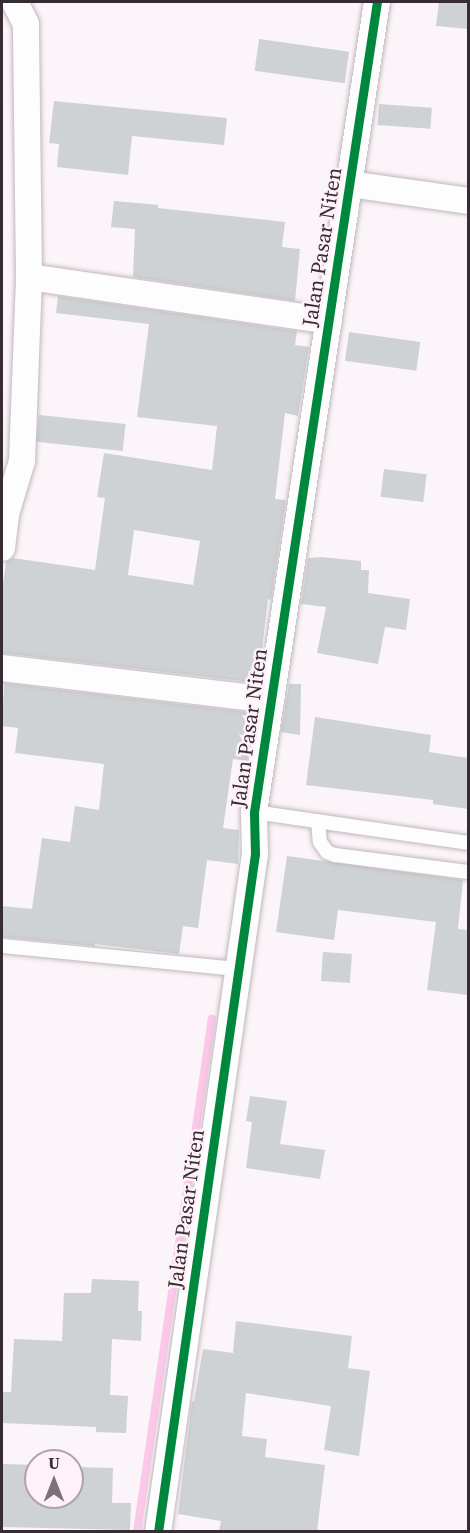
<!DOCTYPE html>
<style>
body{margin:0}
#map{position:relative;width:470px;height:1533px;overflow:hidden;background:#fbf4f8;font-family:"Source Serif 4",serif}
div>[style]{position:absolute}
.stream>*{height:8px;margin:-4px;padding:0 4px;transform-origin:4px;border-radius:4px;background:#fbc8e9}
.building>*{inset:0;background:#ced2d5;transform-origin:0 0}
.roads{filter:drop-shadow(0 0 2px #c0b7bc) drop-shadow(0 0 2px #c0b7bc)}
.lane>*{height:14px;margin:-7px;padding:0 7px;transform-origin:7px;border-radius:7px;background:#fefdfe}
.street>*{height:26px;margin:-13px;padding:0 13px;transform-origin:13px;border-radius:13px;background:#fefdfe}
.cycleway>*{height:9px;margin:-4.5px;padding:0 4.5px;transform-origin:4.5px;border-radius:4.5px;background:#00873e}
span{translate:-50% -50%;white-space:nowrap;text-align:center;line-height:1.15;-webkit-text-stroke:5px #fef1f8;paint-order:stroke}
.street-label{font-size:21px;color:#382c34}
.frame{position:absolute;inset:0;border:3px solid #382c34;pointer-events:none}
.north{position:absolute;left:24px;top:1449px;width:60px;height:60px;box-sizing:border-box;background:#fef1f8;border:2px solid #afa2aa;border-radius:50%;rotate:0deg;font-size:16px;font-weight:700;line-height:24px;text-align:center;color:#382c34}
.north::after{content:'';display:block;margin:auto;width:21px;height:27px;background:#7c7279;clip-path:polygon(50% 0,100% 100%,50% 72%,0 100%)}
</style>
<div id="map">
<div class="stream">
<i style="left:137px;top:1532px;width:519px;rotate:-81.7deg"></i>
</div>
<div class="building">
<i style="clip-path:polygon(439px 2px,468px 2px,468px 29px,436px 26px)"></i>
<i style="left:259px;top:39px;width:91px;height:32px;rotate:8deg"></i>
<i style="clip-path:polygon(54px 101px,227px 118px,224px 145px,132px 136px,128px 175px,57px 167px,59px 144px,49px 143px)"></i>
<i style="left:379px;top:104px;width:53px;height:21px;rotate:4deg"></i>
<i style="clip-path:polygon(114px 201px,158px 205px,158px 208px,285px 222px,282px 247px,300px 249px,295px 301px,133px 277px,135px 229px,111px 227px)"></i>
<i style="clip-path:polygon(evenodd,58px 296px,297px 331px,295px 345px,309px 347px,298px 416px,285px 413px,275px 499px,286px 500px,271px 600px,268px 599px,258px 683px,2px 653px,2px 591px,6px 562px,13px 558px,95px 570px,105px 498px,97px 497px,104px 453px,212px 470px,217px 426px,137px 417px,149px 324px,56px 313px,58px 296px,134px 530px,200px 541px,193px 585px,128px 575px,134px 530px)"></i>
<i style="left:349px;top:332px;width:72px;height:29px;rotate:8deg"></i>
<i style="left:39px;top:415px;width:87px;height:27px;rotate:6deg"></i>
<i style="left:384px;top:469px;width:43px;height:28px;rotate:7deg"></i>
<i style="clip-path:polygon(322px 557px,361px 561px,361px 570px,369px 570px,368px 593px,410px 599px,406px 630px,385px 627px,378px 664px,317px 653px,326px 607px,301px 604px,308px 558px)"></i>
<i style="clip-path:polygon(4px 683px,254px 713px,247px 761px,233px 759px,223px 828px,239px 830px,238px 864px,207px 860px,198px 928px,183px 926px,179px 954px,95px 944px,95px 946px,2px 937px,2px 906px,32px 909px,42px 838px,70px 842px,75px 806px,99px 810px,104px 764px,15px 753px,18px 728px,2px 726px)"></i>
<i style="clip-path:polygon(289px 684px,301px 684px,300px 735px,281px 732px)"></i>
<i style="clip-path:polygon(315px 717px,431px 735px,429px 752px,468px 758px,468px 809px,433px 804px,433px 800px,306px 785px)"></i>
<i style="clip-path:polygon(287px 856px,463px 880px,458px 929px,468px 930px,468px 995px,427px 990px,436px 922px,338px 910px,334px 940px,276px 932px)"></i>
<i style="left:323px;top:952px;width:29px;height:29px;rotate:4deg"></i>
<i style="clip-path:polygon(250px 1096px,287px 1101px,280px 1144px,325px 1150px,320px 1179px,246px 1168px,252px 1122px,246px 1121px)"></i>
<i style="clip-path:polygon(92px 1279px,139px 1281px,138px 1311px,142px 1311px,141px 1341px,112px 1339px,110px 1395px,128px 1396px,126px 1433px,96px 1432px,96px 1427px,2px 1423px,2px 1392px,11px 1392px,14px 1339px,62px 1341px,64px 1293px,91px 1293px)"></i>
<i style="clip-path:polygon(236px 1321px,352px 1336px,348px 1368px,370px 1371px,359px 1456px,324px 1450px,331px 1406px,246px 1393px,242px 1436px,267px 1439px,265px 1457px,325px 1465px,317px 1532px,219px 1532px,221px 1521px,178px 1514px,192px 1401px,194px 1402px,203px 1349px,233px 1353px)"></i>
<i style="clip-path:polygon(2px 1464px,36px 1465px,36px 1497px,72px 1497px,72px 1467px,113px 1468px,112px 1503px,131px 1503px,130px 1530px,2px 1527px)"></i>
</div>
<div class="roads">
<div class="lane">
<i style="left:254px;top:812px;width:216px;rotate:8.2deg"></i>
<i style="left:318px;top:821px;width:21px;rotate:85deg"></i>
<i style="left:320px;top:842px;width:12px;rotate:55deg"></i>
<i style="left:327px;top:852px;width:9px;rotate:21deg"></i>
<i style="left:335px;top:855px;width:134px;rotate:7.3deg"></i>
<i style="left:2px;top:946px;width:237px;rotate:5.6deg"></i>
</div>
<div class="street">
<i style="left:349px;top:184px;width:120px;rotate:8.1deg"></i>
<i style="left:29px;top:277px;width:303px;rotate:8.3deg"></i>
<i style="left:2px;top:548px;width:34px;rotate:-83deg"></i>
<i style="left:6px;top:514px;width:55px;rotate:-73.2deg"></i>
<i style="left:22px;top:461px;width:184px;rotate:-87.8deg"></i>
<i style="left:29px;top:277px;width:253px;rotate:-90.7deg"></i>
<i style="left:26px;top:24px;width:25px;rotate:-117deg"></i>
<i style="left:2px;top:668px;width:271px;rotate:6.8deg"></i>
<i style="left:158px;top:1532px;width:685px;rotate:-81.86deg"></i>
<i style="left:255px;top:854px;width:42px;rotate:-91.4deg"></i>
<i style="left:254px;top:812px;width:819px;rotate:-81.37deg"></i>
</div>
</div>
<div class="cycleway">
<i style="left:158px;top:1532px;width:685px;rotate:-81.86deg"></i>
<i style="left:255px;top:854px;width:42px;rotate:-91.4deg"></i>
<i style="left:254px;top:812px;width:819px;rotate:-81.37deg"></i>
</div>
<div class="street-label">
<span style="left:322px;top:247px;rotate:-81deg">Jalan Pasar Niten</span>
<span style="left:249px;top:728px;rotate:-82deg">Jalan Pasar Niten</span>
<span style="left:186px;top:1209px;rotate:-82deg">Jalan Pasar Niten</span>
</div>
<div class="frame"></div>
<div class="north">U</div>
</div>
